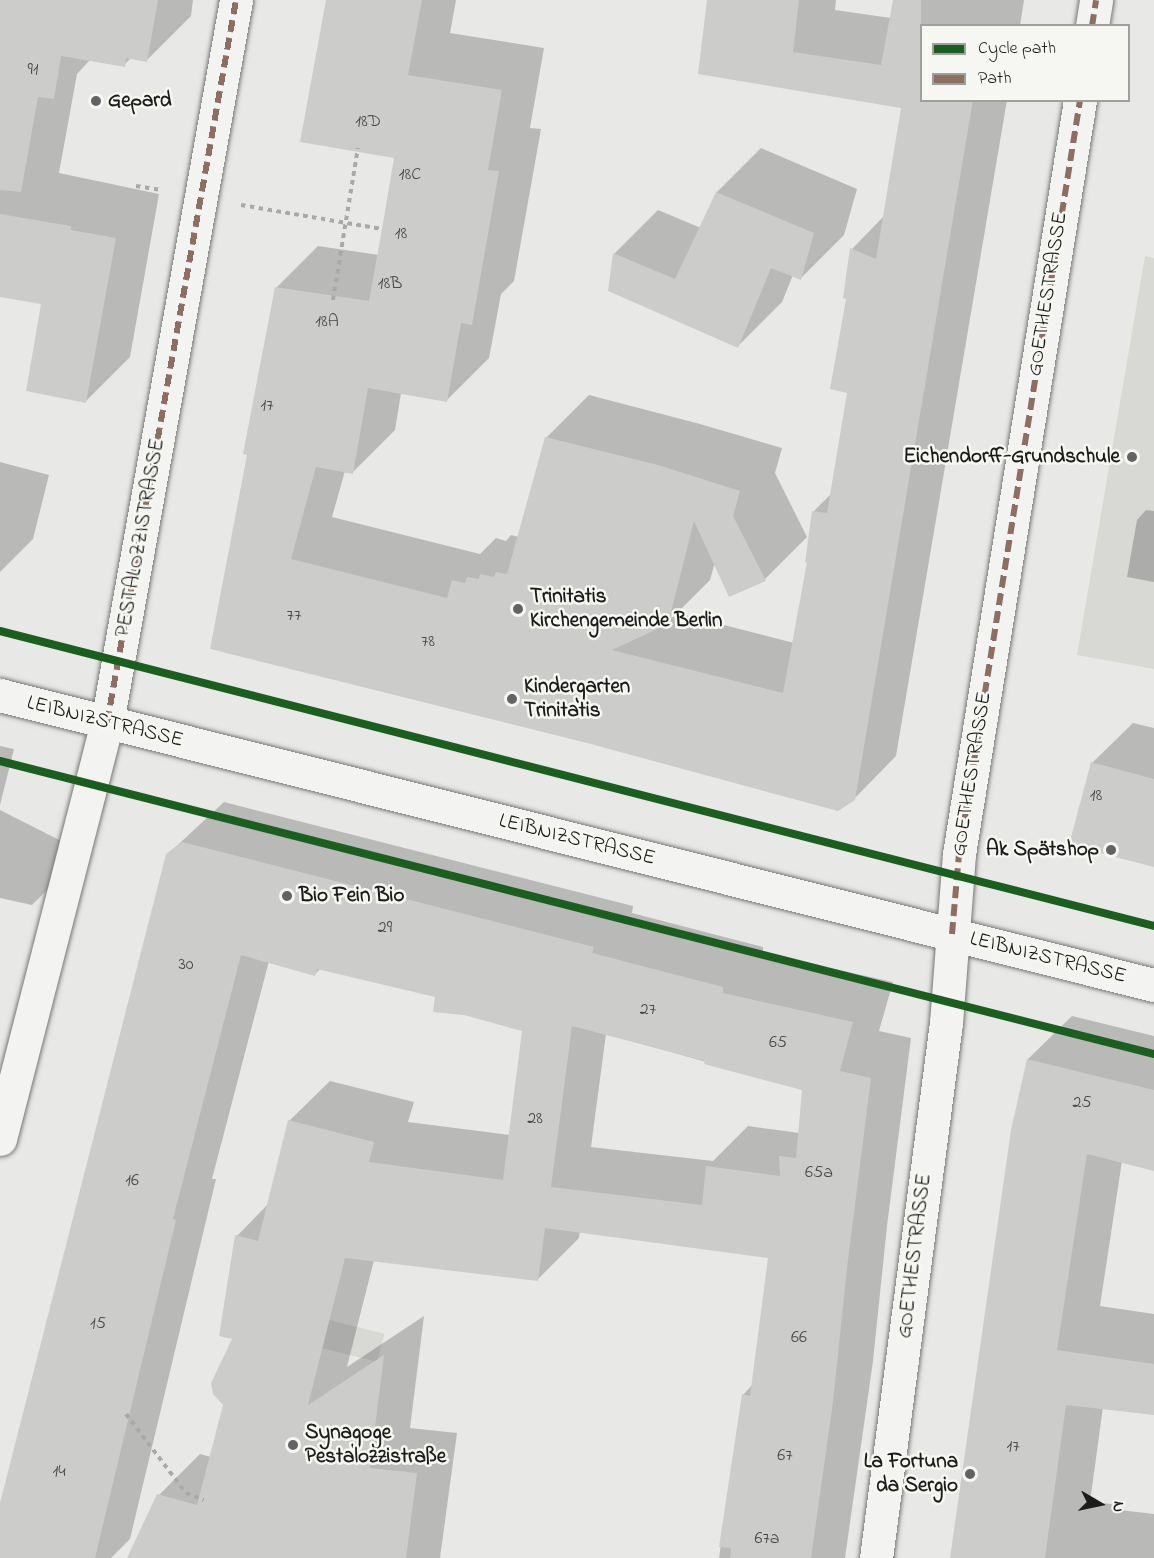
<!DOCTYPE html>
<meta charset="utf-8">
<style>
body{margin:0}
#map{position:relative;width:1154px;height:1558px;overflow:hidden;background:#e8e8e6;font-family:"Indie Flower",sans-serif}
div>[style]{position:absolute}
.built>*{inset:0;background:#d8d8d5;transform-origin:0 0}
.shadow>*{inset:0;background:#0003}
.building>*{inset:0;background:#ccccca}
.path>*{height:4px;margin-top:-2px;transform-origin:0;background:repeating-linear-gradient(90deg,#a9a9a8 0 4.5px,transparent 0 9px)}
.roads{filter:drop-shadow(0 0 2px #787877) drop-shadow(0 0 2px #787877)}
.minor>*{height:33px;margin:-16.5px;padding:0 16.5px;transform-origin:16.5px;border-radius:16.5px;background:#f3f3f1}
.tertiary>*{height:33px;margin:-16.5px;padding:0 16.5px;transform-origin:16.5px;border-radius:16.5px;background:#f3f3f1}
.quiet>*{height:6px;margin-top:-3px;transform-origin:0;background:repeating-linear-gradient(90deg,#8d6e63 0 12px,transparent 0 18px)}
.cycleway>*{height:8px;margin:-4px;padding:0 4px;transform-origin:4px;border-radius:4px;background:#1b5e20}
.dots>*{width:16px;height:16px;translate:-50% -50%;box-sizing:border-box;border:3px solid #f6f6f2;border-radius:50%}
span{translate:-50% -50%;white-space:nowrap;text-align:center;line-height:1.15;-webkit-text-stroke:5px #f6f6f2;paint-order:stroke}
.number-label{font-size:18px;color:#484848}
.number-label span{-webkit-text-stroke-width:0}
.poi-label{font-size:21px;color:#1c1c1c;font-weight:700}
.left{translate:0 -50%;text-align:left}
.right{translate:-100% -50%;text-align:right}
.street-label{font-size:21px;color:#1c1c1c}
.legend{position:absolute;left:920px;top:24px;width:210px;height:78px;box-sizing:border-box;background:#f6f6f2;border:2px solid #9f9f9c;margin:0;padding:8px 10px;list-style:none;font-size:18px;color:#1c1c1c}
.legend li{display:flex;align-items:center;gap:12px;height:30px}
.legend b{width:30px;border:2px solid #9f9f9c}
.north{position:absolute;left:1070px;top:1474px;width:60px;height:60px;-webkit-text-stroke:4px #f6f6f2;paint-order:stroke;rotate:99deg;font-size:16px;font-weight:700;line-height:24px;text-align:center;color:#1c1c1c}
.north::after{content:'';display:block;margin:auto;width:21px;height:27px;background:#1c1c1c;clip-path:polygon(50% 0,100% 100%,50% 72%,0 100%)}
</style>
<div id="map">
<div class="built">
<i style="clip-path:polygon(1145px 256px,1154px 258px,1154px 669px,1077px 655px)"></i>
<i style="left:233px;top:1296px;width:156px;height:29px;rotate:14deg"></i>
</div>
<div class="shadow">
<i style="clip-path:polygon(0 0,193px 0,191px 16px,147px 60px,132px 57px,124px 65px,91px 59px,77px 74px,59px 173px,159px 194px,130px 357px,86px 401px,43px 303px,0 276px)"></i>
<i style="clip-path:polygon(327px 0,456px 0,450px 33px,544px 48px,530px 128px,541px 129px,514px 281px,501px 294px,489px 358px,447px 400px,401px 393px,395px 430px,353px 472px,345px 471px,332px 517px,480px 554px,496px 538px,506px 541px,511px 535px,519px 537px,546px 438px,589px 395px,700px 424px,782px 448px,775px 473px,807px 537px,765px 579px,715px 562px,710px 580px,677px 613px,794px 643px,809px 560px,814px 511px,832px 493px,849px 392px,847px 298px,845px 297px,852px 249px,885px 215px,903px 107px,700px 73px,709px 0,836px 0,835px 10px,891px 18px,894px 0,1024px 0,1020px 26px,922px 26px,922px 100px,1007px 100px,896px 756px,854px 799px,472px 713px,212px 648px,249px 454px,276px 288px,318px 246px,379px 255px,396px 157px)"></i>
<i style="clip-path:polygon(761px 148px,857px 189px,844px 235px,800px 279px,793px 275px,782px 302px,738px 346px,614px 254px,658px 210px,701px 228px,717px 192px)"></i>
<i style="clip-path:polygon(0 462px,49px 475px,33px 539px,0 572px)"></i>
<i style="clip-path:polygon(1146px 510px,1154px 511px,1154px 582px,1127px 577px,1137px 520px)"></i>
<i style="clip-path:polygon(1133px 723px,1154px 728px,1154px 866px,1092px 763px)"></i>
<i style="clip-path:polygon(0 746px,14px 749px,0 805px)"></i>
<i style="clip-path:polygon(evenodd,224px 802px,633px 906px,632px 913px,763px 947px,763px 953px,893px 982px,879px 1031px,911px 1038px,887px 1226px,873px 1361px,845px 1558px,719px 1558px,743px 1395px,753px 1384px,770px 1257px,580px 1231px,579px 1238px,538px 1279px,374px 1260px,347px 1367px,424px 1316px,410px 1428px,457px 1433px,440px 1558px,129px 1558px,159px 1495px,200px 1454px,211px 1457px,224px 1405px,234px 1338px,237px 1236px,269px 1203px,289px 1121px,330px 1081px,414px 1102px,408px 1122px,510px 1135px,524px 1030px,436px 996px,321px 968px,315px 974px,269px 961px,212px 1179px,216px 1179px,130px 1539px,111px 1558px,0 1558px,0 1505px,167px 855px,224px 802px,606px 1034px,804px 1089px,800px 1133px,748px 1126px,713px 1161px,591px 1147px,606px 1034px)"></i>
<i style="clip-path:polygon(0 810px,79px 850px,76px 861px,32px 905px,0 898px)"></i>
<i style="clip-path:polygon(1072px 1016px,1154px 1036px,1154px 1169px,1122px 1161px,1100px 1306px,1154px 1314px,1154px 1413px,1103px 1407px,1090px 1502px,1112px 1504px,1111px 1509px,1154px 1514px,1154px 1558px,951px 1558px,1028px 1059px)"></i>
</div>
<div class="building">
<i style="clip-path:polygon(0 0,158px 0,147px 62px,126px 58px,125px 67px,61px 56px,54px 99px,38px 97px,21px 192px,0 190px)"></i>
<i style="clip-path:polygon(326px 0,422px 0,408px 75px,502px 90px,488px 170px,499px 171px,472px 325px,461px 323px,447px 402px,368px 388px,353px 474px,316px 467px,291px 559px,447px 598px,452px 580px,465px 583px,467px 577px,479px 579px,480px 574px,494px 577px,496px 572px,507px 574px,545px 437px,658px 465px,740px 491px,733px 516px,766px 581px,729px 597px,694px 521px,668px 624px,612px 650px,783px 693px,807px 562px,805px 563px,812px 511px,827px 513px,847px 393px,830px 389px,846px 299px,843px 298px,850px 248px,876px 259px,901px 108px,698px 74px,707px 0,799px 0,793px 52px,881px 65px,893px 0,921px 0,921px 100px,973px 100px,855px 800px,838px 811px,587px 743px,210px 649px,247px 455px,243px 454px,275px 287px,369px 301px,382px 229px,394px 158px,300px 142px)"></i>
<i style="clip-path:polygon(716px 192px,814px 233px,801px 280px,771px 268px,738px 348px,608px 291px,613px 253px,675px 279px)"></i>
<i style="clip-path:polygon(0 214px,71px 226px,71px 230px,116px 238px,86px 403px,26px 391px,41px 304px,0 297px)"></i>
<i style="clip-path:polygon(1091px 762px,1154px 779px,1154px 867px,1069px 845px)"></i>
<i style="clip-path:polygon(evenodd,182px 842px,594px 947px,592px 953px,723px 987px,723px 993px,853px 1022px,840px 1071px,871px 1078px,847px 1268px,833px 1402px,811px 1558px,730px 1558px,731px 1548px,719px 1547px,742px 1394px,750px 1396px,768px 1258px,545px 1228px,538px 1281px,345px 1258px,308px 1405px,384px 1355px,370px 1468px,417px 1473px,406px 1558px,127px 1558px,157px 1494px,197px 1505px,223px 1405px,213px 1394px,211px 1383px,232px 1339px,219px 1336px,235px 1235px,258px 1241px,288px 1120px,374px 1142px,369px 1162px,503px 1180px,522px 1031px,464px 1015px,433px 1012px,435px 997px,317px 969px,315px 976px,241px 955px,173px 1219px,176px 1220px,95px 1558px,0 1558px,0 1503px,166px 854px,182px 842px,572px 1026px,705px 1061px,704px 1064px,802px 1090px,796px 1158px,779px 1156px,780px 1176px,706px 1166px,702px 1205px,551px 1187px,572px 1026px)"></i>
<i style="clip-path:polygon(1027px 1059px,1154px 1090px,1154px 1171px,1087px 1154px,1057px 1350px,1154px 1364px,1154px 1415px,1066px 1405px,1045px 1558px,950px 1558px,1011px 1130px)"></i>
</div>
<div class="path">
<i style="left:136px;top:186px;width:24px;rotate:9deg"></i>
<i style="left:241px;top:205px;width:143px;rotate:9.7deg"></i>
<i style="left:333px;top:300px;width:154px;rotate:-80.7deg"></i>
<i style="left:126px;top:1414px;width:99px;rotate:52.8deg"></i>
<i style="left:186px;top:1493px;width:19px;rotate:21deg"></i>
</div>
<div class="roads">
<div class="minor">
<i style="left:1092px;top:26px;width:26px;rotate:-81deg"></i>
<i style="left:0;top:1139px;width:430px;rotate:-75.6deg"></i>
<i style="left:107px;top:723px;width:734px;rotate:-79.88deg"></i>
<i style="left:876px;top:1558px;width:540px;rotate:-82.55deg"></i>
<i style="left:946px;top:1023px;width:169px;rotate:-85.6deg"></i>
<i style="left:959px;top:854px;width:764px;rotate:-80.88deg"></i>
</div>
<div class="tertiary">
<i style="left:0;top:695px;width:1190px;rotate:14.11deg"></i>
</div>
</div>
<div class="quiet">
<i style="left:1092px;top:26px;width:26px;rotate:-81deg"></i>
<i style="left:107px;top:723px;width:734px;rotate:-79.88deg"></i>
<i style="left:952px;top:934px;width:80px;rotate:-85deg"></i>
<i style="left:959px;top:854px;width:764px;rotate:-80.88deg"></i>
</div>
<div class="cycleway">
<i style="left:0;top:631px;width:1191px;rotate:14.34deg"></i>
<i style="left:0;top:761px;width:1191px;rotate:14.25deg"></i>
</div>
<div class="dots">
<i style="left:96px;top:101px;background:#636363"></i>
<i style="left:1132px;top:457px;background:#636363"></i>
<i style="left:518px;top:609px;background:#636363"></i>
<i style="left:512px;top:699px;background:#636363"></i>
<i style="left:1111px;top:850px;background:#636363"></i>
<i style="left:287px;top:896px;background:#636363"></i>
<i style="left:293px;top:1445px;background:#636363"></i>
<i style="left:970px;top:1474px;background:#636363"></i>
</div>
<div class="number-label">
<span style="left:33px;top:70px">91</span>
<span style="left:368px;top:122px">18D</span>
<span style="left:410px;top:175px">18C</span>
<span style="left:401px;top:234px">18</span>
<span style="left:390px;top:284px">18B</span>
<span style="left:327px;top:322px">18A</span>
<span style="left:267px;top:406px">17</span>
<span style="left:294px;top:616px">77</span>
<span style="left:428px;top:642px">78</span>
<span style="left:1096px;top:796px">18</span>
<span style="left:385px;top:928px">29</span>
<span style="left:186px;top:965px">30</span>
<span style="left:648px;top:1010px">27</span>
<span style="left:778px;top:1043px">65</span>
<span style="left:1082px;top:1103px">25</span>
<span style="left:535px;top:1119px">28</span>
<span style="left:819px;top:1173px">65a</span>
<span style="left:132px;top:1181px">16</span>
<span style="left:98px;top:1324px">15</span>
<span style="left:799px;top:1338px">66</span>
<span style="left:1013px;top:1447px">17</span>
<span style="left:785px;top:1456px">67</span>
<span style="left:59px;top:1472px">14</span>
<span style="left:767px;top:1539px">67a</span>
</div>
<div class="poi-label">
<span class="left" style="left:108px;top:101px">Gepard</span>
<span class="right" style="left:1120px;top:457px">Eichendorff-Grundschule</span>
<span class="left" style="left:530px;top:609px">Trinitatis<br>Kirchengemeinde Berlin</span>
<span class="left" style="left:524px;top:699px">Kindergarten<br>Trinitatis</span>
<span class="right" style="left:1099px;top:850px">Ak Spätshop</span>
<span class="left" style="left:299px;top:896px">Bio Fein Bio</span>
<span class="left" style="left:305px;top:1445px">Synagoge<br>Pestalozzistraße</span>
<span class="right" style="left:958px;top:1474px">La Fortuna<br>da Sergio</span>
</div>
<div class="street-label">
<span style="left:1048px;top:294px;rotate:-81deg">GOETHESTRASSE</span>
<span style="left:141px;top:538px;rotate:-80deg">PESTALOZZISTRASSE</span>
<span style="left:105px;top:722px;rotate:14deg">LEIBNIZSTRASSE</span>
<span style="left:972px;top:774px;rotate:-81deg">GOETHESTRASSE</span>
<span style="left:577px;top:840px;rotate:14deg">LEIBNIZSTRASSE</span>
<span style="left:1048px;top:958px;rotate:14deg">LEIBNIZSTRASSE</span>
<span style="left:915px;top:1256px;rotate:-83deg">GOETHESTRASSE</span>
</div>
<ul class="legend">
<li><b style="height:8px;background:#1b5e20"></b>Cycle path</li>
<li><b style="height:8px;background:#8d6e63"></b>Path</li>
</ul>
<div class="north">N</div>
</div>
